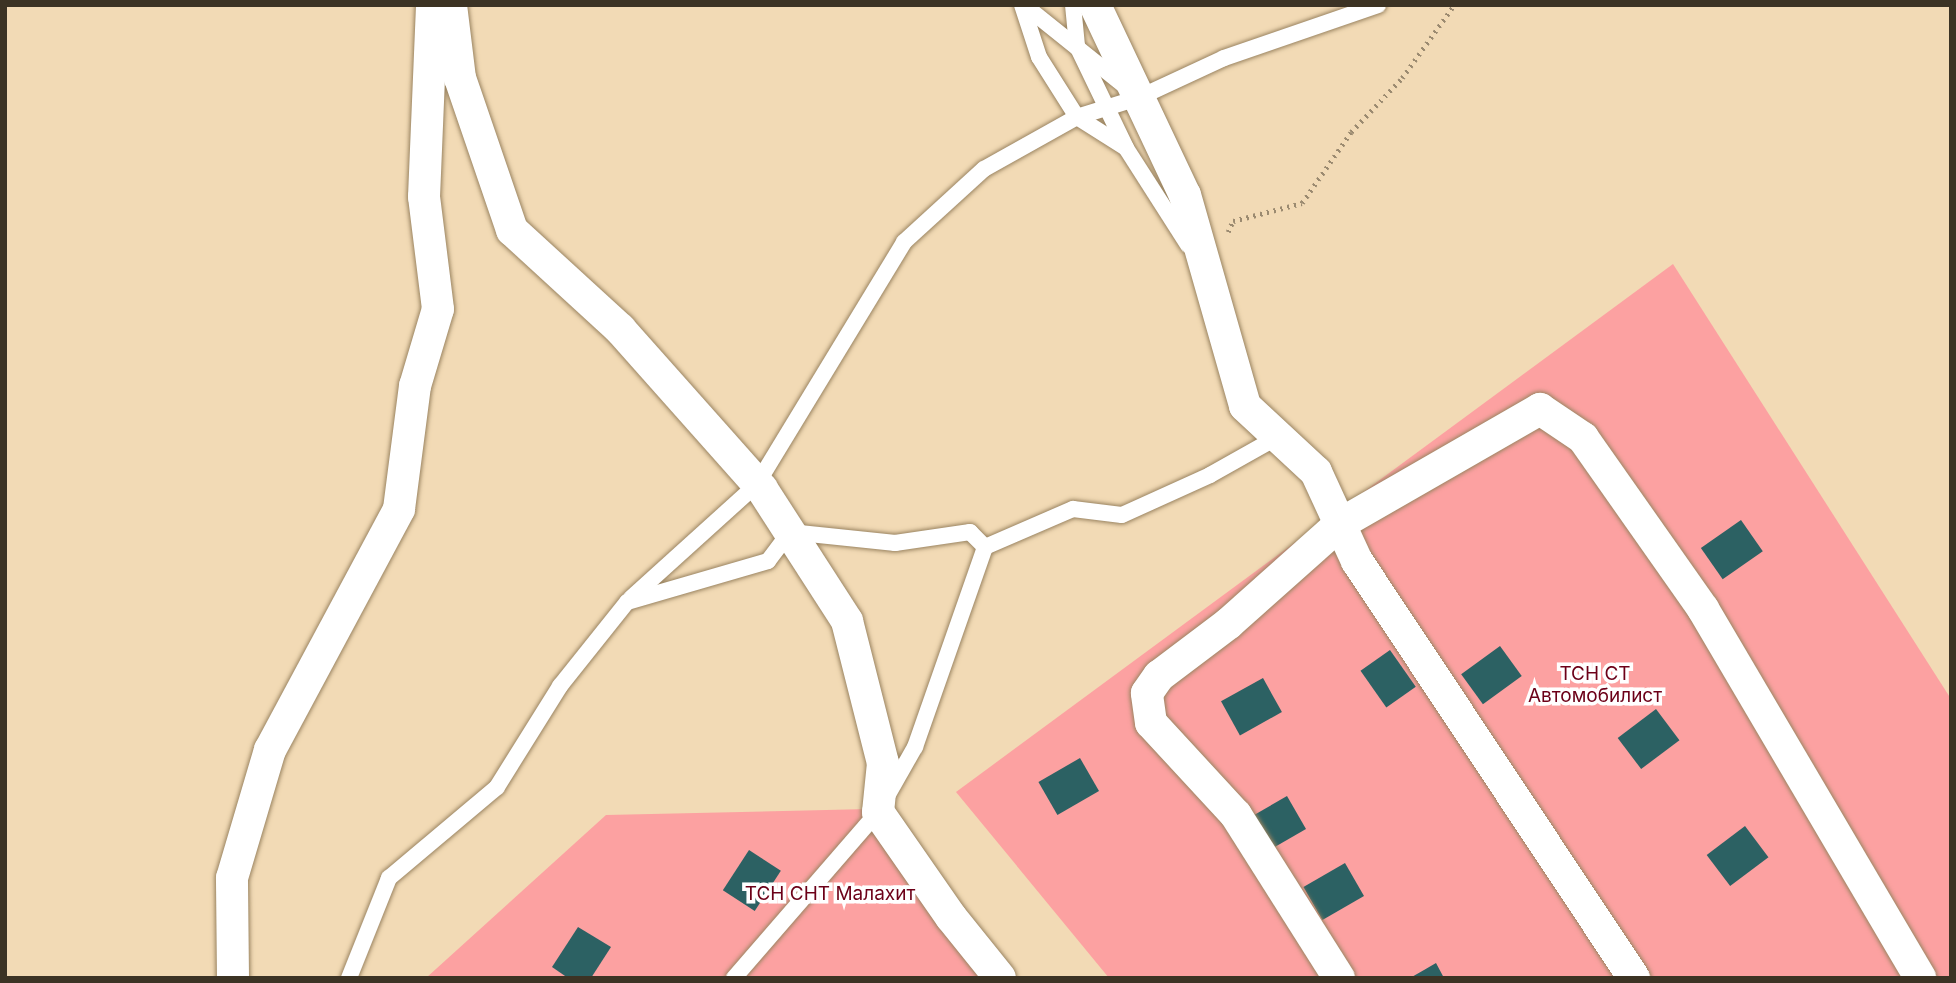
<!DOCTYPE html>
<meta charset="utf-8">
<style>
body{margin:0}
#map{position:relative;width:1956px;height:983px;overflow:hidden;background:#f2dab5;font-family:Inter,sans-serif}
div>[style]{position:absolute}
.green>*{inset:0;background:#fca1a1}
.building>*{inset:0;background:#2c6163;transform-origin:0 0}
.path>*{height:4.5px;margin-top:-2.25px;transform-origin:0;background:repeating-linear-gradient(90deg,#9b8a70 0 2px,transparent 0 7px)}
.roads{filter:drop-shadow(0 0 2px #9a8461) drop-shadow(0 0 2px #9a8461)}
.service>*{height:16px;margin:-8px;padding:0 8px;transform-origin:8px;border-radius:8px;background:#fff}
.minor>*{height:32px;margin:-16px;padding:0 16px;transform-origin:16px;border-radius:16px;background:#fff}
span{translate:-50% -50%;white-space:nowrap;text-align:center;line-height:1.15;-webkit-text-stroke:7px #fff;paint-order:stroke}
.park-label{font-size:19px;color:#6c0018}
.frame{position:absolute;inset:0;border:7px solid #3c3324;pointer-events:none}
</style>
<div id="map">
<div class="green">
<i style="clip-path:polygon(1673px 264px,1951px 699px,1951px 978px,1109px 978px,956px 792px)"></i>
<i style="clip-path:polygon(869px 809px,1012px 978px,426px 978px,606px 815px)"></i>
</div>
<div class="building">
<i style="left:1741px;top:520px;width:38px;height:49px;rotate:55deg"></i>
<i style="left:1500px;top:646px;width:37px;height:48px;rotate:54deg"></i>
<i style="left:1390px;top:650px;width:45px;height:36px;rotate:55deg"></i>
<i style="left:1263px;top:678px;width:39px;height:48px;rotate:61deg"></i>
<i style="left:1656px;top:709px;width:39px;height:48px;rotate:53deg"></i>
<i style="left:1080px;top:758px;width:38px;height:48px;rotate:60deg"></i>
<i style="left:1287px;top:796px;width:38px;height:48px;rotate:60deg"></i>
<i style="left:1745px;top:826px;width:39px;height:48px;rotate:53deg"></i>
<i style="left:749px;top:850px;width:38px;height:48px;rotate:33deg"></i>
<i style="left:1345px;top:863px;width:38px;height:48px;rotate:60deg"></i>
<i style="clip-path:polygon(578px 927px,611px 947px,591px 978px,568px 978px,552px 967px)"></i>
<i style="clip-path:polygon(1436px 963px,1444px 978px,1410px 978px,1424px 970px)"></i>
</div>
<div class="path">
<i style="left:1228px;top:232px;width:12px;rotate:-66deg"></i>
<i style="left:1233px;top:221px;width:71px;rotate:-14.6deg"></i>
<i style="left:1302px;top:203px;width:86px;rotate:-55.4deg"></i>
<i style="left:1351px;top:132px;width:74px;rotate:-46.6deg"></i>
<i style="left:1402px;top:78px;width:90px;rotate:-54.5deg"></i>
</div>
<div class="roads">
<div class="service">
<i style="left:1022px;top:5px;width:55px;rotate:71.9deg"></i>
<i style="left:1039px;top:57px;width:71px;rotate:57.7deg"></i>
<i style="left:1077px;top:117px;width:58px;rotate:32.3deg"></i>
<i style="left:1024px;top:5px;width:131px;rotate:38.8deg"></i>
<i style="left:1073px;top:5px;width:41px;rotate:84.4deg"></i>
<i style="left:1077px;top:46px;width:113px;rotate:64.3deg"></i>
<i style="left:1126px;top:148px;width:115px;rotate:57.4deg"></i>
<i style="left:631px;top:598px;width:170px;rotate:-42.1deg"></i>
<i style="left:757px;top:484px;width:283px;rotate:-58.7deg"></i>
<i style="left:904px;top:242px;width:108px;rotate:-42.4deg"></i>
<i style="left:984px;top:169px;width:107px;rotate:-29.2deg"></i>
<i style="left:1077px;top:117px;width:64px;rotate:-17.3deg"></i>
<i style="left:1138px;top:98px;width:95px;rotate:-24.9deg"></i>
<i style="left:1224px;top:58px;width:163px;rotate:-19deg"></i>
<i style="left:349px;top:978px;width:108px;rotate:-68.2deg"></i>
<i style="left:389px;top:878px;width:141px;rotate:-40.1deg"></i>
<i style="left:497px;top:787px;width:119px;rotate:-58deg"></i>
<i style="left:560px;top:686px;width:107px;rotate:-51.4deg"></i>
<i style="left:627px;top:602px;width:147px;rotate:-16.2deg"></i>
<i style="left:768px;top:561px;width:36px;rotate:-53deg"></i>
<i style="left:790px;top:532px;width:106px;rotate:6deg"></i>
<i style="left:895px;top:543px;width:76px;rotate:-8.3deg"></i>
<i style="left:970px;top:532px;width:21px;rotate:45deg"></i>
<i style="left:985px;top:547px;width:96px;rotate:-23.4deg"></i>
<i style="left:1073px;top:509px;width:49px;rotate:7deg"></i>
<i style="left:1122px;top:515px;width:97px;rotate:-24.4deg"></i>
<i style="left:1210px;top:475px;width:76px;rotate:-29.3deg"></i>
<i style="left:734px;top:978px;width:220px;rotate:-49.1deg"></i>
<i style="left:878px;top:812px;width:75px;rotate:-60.4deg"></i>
<i style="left:915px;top:747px;width:212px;rotate:-70.7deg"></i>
</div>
<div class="minor">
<i style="left:451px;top:5px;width:74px;rotate:83deg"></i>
<i style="left:460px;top:78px;width:161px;rotate:71.1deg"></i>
<i style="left:512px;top:230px;width:147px;rotate:42.5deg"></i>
<i style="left:620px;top:329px;width:214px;rotate:48.4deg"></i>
<i style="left:762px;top:489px;width:157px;rotate:57.2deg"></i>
<i style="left:847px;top:621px;width:146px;rotate:75.8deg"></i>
<i style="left:883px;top:763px;width:49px;rotate:95.8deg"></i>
<i style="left:878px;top:812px;width:128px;rotate:55.2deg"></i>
<i style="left:951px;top:917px;width:78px;rotate:51.2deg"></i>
<i style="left:1095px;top:5px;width:210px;rotate:64.7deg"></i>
<i style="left:1185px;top:195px;width:219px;rotate:74.1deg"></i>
<i style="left:1245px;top:406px;width:97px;rotate:42.9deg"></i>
<i style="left:1316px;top:472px;width:98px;rotate:65.3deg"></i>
<i style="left:1357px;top:561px;width:501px;rotate:56.41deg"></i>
<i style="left:233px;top:978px;width:100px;rotate:-90.6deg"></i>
<i style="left:232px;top:878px;width:134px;rotate:-73.5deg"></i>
<i style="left:270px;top:750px;width:273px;rotate:-61.8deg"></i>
<i style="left:399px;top:509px;width:124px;rotate:-82.6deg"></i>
<i style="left:415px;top:386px;width:80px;rotate:-73.4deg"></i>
<i style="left:438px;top:309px;width:113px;rotate:-97.1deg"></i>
<i style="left:424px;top:197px;width:192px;rotate:-87.6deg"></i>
<i style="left:1339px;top:978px;width:193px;rotate:-122.3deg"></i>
<i style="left:1236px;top:815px;width:125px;rotate:-132.7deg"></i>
<i style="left:1151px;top:723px;width:30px;rotate:-98deg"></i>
<i style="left:1147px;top:693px;width:21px;rotate:-55deg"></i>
<i style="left:1159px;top:676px;width:88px;rotate:-37.1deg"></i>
<i style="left:1229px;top:623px;width:149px;rotate:-41.7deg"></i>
<i style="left:1340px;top:524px;width:231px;rotate:-29.9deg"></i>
<i style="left:1540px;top:409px;width:52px;rotate:34deg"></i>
<i style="left:1583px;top:438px;width:209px;rotate:54.9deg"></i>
<i style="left:1703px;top:609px;width:428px;rotate:59.5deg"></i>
</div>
</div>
<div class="park-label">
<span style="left:1595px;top:685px">ТСН СТ<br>Автомобилист</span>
<span style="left:830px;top:894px">ТСН СНТ Малахит</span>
</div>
<div class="frame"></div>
</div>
